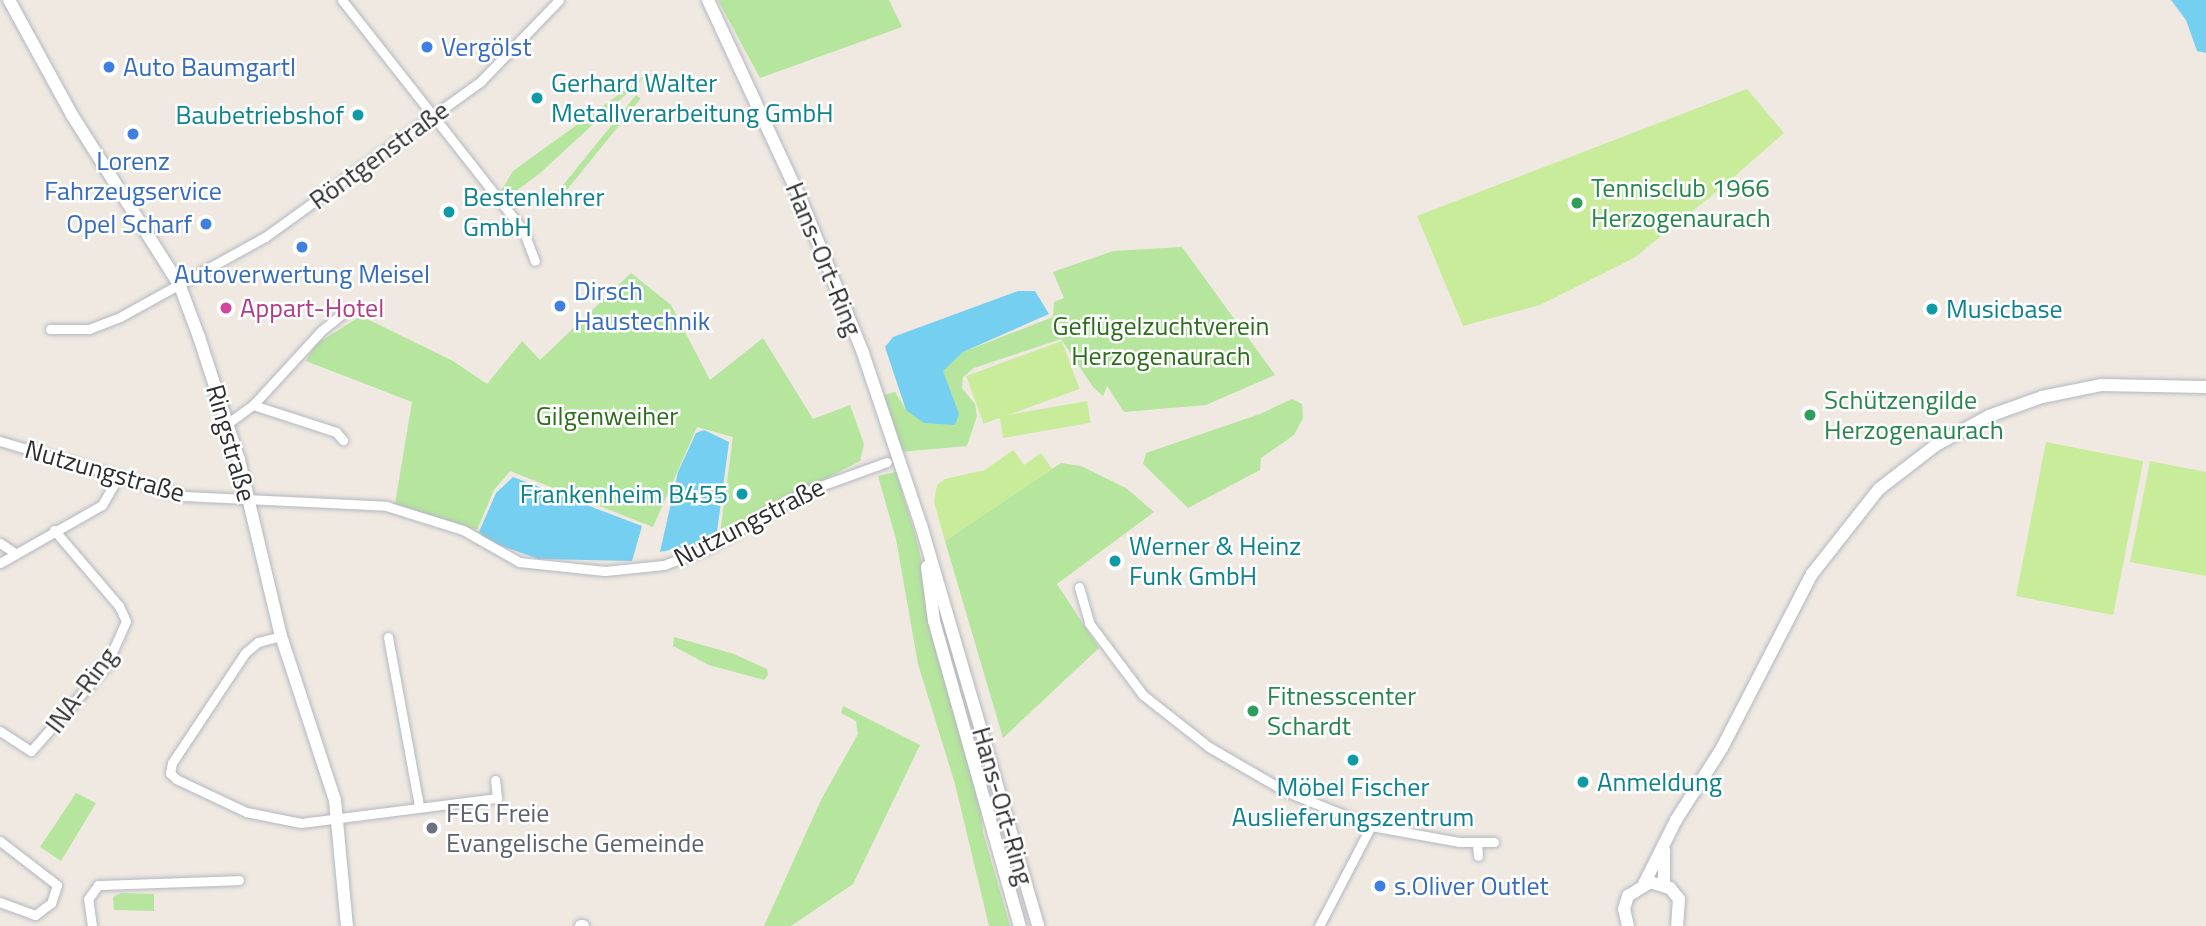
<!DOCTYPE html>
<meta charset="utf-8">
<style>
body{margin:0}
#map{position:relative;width:2206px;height:926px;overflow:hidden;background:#efe9e1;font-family:"Titillium Web",sans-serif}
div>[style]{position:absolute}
.green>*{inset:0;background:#b6e59e;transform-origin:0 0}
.pitch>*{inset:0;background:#c9ec9a;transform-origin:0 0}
.water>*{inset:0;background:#75cff0}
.roads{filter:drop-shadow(0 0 2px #b4b7c1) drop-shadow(0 0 2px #b4b7c1)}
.street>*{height:9px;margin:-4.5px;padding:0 4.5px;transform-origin:4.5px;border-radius:4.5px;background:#fff}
.secondary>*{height:12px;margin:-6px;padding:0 6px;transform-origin:6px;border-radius:6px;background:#fff}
.dots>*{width:19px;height:19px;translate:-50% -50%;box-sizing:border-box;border:4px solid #fff;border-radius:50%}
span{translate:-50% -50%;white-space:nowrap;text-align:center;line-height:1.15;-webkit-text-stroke:5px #fff;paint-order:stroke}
.shop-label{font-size:26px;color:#366cbe}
.left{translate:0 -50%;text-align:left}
.right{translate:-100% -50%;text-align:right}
.culture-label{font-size:26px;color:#0d838f}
.street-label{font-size:26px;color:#2e2e2e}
.leisure-label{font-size:26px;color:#27864d}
.hotel-label{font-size:26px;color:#b23c85}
.park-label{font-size:26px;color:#2c6e1b}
.worship-label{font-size:26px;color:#5b616d}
</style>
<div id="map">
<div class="green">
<i style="clip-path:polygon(718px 0,889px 0,902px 27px,760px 78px)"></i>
<i style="clip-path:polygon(650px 72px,539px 174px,517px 190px,501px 191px,513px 171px)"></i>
<i style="left:636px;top:95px;width:6px;height:137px;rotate:39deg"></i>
<i style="clip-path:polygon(1182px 247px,1275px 375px,1206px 405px,1124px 412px,1107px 386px,1103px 396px,1093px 387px,1061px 339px,974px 368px,963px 377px,962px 388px,975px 404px,977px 416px,967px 446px,900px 452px,881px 396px,895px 392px,906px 410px,948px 393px,942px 371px,963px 352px,1053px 317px,1054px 302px,1064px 298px,1053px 272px,1113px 251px)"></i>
<i style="clip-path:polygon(631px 273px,671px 305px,710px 380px,763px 338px,813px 419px,850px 405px,864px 444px,860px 461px,720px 533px,733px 437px,697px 427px,653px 527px,510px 471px,494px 490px,477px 530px,395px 504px,412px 402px,306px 361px,316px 344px,361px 316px,453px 361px,487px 384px,522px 341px,540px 360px)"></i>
<i style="clip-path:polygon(1292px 399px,1302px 404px,1303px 418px,1294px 435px,1261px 458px,1260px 470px,1188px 508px,1143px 464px,1146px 453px,1260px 414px)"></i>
<i style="clip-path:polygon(1061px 463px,1081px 466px,1126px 488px,1154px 512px,1057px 584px,1099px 648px,1003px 738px,945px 541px)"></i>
<i style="clip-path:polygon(896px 472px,915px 534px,979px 794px,983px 832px,1010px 926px,989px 926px,955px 784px,918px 664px,896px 539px,878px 476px)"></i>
<i style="clip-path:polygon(674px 637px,734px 654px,767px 669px,768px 675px,764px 680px,709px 665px,673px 646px)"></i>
<i style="clip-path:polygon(843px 706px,920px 745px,853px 884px,791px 926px,764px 926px,821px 800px,858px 734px,856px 721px,841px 713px)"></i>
<i style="clip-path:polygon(76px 793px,96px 803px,61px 861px,40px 847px)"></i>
<i style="clip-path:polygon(121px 893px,154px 894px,154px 911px,114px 910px,113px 897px)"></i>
</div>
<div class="pitch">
<i style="clip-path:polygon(1747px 89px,1784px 133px,1720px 189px,1634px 258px,1540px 305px,1463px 326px,1417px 216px)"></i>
<i style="left:1062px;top:341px;width:51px;height:102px;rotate:70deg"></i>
<i style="left:1087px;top:401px;width:22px;height:89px;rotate:80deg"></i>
<i style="left:2046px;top:442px;width:99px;height:157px;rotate:11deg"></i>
<i style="clip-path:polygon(1013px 450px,1024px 465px,1041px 453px,1052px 469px,945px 541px,934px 502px,937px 485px,945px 479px,985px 470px)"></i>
<i style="clip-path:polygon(2150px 461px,2206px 472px,2206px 576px,2130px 562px)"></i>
</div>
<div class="water">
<i style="clip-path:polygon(2171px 0,2206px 0,2206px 53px,2197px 51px,2186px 20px)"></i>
<i style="clip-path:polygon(1018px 291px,1035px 291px,1049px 314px,963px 352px,943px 371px,959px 414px,955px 425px,924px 423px,906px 410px,885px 347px,893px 337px)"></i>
<i style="clip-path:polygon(704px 430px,729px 442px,717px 532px,695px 545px,660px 552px,678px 472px,696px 433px)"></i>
<i style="clip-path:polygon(513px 477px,642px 526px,632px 561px,539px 559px,487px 541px,479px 532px,496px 493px)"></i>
</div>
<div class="roads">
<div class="street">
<i style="left:342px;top:0;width:293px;rotate:51.8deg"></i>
<i style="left:523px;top:230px;width:33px;rotate:69deg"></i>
<i style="left:50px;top:329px;width:39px"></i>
<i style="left:89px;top:329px;width:33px;rotate:-21deg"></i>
<i style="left:120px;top:317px;width:166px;rotate:-28.9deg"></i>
<i style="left:265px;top:237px;width:266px;rotate:-35.8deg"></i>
<i style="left:481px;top:81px;width:112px;rotate:-46.1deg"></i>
<i style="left:253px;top:405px;width:87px;rotate:18deg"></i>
<i style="left:336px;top:432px;width:11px;rotate:49deg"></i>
<i style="left:228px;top:423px;width:31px;rotate:-36deg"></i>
<i style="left:253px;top:405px;width:100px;rotate:-47.4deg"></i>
<i style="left:321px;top:331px;width:32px;rotate:-39deg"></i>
<i style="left:0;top:441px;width:192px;rotate:16.6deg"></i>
<i style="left:184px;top:496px;width:202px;rotate:2.8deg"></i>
<i style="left:386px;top:506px;width:81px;rotate:17.3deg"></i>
<i style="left:463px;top:530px;width:64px;rotate:29.7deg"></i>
<i style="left:519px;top:562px;width:86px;rotate:6deg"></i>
<i style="left:605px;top:571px;width:59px;rotate:-5.8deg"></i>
<i style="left:664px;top:565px;width:45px;rotate:-20.9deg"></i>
<i style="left:706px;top:549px;width:113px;rotate:-30.2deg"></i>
<i style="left:804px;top:492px;width:88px;rotate:-19.9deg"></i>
<i style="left:0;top:543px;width:18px;rotate:34deg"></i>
<i style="left:0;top:563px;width:117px;rotate:-29.6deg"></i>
<i style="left:102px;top:505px;width:32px;rotate:-60deg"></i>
<i style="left:1079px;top:587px;width:37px;rotate:74deg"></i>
<i style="left:1089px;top:623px;width:90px;rotate:53.1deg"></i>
<i style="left:1143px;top:695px;width:84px;rotate:38.2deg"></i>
<i style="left:1209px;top:747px;width:88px;rotate:30.1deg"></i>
<i style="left:1285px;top:791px;width:93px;rotate:22.1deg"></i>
<i style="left:1371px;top:826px;width:113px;rotate:117.5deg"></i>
<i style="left:281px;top:636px;width:24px;rotate:165deg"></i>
<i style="left:258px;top:642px;width:17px;rotate:140deg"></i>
<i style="left:245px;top:653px;width:132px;rotate:123.6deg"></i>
<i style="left:172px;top:763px;width:10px;rotate:101deg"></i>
<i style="left:170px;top:773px;width:8px;rotate:45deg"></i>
<i style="left:176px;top:779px;width:77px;rotate:25.2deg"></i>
<i style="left:246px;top:812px;width:56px;rotate:11.3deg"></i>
<i style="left:301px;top:823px;width:198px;rotate:-7.3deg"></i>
<i style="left:497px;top:798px;width:18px;rotate:-96deg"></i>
<i style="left:388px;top:637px;width:172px;rotate:79.6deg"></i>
<i style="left:0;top:731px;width:37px;rotate:33deg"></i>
<i style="left:31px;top:751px;width:113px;rotate:-48.6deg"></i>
<i style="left:106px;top:666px;width:49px;rotate:-66deg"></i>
<i style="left:126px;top:621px;width:17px;rotate:-115deg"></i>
<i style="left:119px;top:606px;width:100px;rotate:-130.5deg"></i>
<i style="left:1371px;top:826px;width:89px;rotate:10.3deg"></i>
<i style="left:1459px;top:842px;width:35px"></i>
<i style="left:0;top:841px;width:72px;rotate:37.7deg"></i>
<i style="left:57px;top:885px;width:19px;rotate:108deg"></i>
<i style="left:51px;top:903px;width:20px;rotate:143deg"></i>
<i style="left:35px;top:915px;width:37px;rotate:-160deg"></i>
<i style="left:1477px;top:842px;width:14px;rotate:86deg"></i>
<i style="left:92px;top:926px;width:27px;rotate:-98deg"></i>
<i style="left:88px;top:899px;width:17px;rotate:-54deg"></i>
<i style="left:98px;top:885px;width:141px;rotate:-2deg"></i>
</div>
<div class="secondary">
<i style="left:9px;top:0;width:131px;rotate:61.3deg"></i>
<i style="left:72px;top:115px;width:202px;rotate:57.7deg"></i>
<i style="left:180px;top:286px;width:54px;rotate:69.6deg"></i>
<i style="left:199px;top:337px;width:129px;rotate:72deg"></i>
<i style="left:239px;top:460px;width:181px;rotate:76.6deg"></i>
<i style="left:281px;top:636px;width:173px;rotate:71.8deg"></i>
<i style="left:335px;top:800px;width:127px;rotate:84.6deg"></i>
<i style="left:708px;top:0;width:221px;rotate:65.1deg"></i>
<i style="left:801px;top:200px;width:165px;rotate:67.9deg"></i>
<i style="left:863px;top:353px;width:182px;rotate:71.4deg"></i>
<i style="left:921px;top:525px;width:418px;rotate:73.7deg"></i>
<i style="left:927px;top:567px;width:54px;rotate:82.6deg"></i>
<i style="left:934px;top:621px;width:317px;rotate:74.3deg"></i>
<i style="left:1664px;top:850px;width:34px;rotate:90deg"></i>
<i style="left:1644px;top:884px;width:72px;rotate:-63.4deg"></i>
<i style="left:1676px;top:820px;width:85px;rotate:-57.4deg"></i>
<i style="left:1722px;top:748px;width:196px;rotate:-62.7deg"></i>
<i style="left:1812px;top:574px;width:108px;rotate:-51.8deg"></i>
<i style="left:1879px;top:489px;width:72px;rotate:-37.7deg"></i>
<i style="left:1936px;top:445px;width:60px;rotate:-28.7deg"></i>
<i style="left:1989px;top:416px;width:56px;rotate:-19.7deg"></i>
<i style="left:2042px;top:397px;width:60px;rotate:-11.5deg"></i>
<i style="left:2101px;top:385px;width:105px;rotate:1.1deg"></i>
<i style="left:581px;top:926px;width:2px"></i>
<i style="left:1628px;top:926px;width:17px;rotate:-103deg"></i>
<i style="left:1624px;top:909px;width:14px;rotate:-73deg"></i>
<i style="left:1628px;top:896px;width:26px;rotate:-32deg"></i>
<i style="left:1650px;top:882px;width:21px;rotate:17deg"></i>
<i style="left:1670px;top:888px;width:14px;rotate:51deg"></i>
<i style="left:1679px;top:899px;width:27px;rotate:94deg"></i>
</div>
</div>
<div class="dots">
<i style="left:427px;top:47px;background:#3f7fe0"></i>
<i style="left:109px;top:67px;background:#3f7fe0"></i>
<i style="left:537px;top:98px;background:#0f9aa8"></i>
<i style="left:358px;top:115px;background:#0f9aa8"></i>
<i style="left:133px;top:134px;background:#3f7fe0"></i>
<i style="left:1577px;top:203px;background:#2e9e5b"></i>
<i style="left:449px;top:212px;background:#0f9aa8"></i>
<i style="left:206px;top:224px;background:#3f7fe0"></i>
<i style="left:302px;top:247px;background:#3f7fe0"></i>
<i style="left:560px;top:306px;background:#3f7fe0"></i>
<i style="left:226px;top:308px;background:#d1479c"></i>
<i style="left:1932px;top:309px;background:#0f9aa8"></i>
<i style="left:1810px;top:415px;background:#2e9e5b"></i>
<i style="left:742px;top:494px;background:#0f9aa8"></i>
<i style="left:1115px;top:561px;background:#0f9aa8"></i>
<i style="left:1253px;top:711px;background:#2e9e5b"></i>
<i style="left:1353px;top:760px;background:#0f9aa8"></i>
<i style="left:1583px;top:782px;background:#0f9aa8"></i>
<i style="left:432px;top:828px;background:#6b7280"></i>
<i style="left:1380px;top:886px;background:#3f7fe0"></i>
</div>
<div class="shop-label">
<span class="left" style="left:441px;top:47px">Vergölst</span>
<span class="left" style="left:123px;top:67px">Auto Baumgartl</span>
<span style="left:133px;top:176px">Lorenz<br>Fahrzeugservice</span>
<span class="right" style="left:192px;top:224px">Opel Scharf</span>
<span style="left:302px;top:274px">Autoverwertung Meisel</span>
<span class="left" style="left:574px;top:306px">Dirsch<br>Haustechnik</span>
<span class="left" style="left:1394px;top:886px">s.Oliver Outlet</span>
</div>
<div class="culture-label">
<span class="left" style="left:551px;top:98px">Gerhard Walter<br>Metallverarbeitung GmbH</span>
<span class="right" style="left:344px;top:115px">Baubetriebshof</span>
<span class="left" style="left:463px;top:212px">Bestenlehrer<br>GmbH</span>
<span class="left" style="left:1946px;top:309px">Musicbase</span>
<span class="right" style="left:728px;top:494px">Frankenheim B455</span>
<span class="left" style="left:1129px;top:561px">Werner &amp; Heinz<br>Funk GmbH</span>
<span class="left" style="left:1597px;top:782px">Anmeldung</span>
<span style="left:1353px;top:802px">Möbel Fischer<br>Auslieferungszentrum</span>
</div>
<div class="street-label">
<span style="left:379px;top:155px;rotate:-36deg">Röntgenstraße</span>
<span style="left:824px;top:259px;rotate:68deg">Hans-Ort-Ring</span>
<span style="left:231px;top:443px;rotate:74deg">Ringstraße</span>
<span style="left:105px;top:471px;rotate:16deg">Nutzungstraße</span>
<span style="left:749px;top:522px;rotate:-27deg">Nutzungstraße</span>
<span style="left:81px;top:690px;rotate:-53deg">INA-Ring</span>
<span style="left:1003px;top:806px;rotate:74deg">Hans-Ort-Ring</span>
</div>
<div class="leisure-label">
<span class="left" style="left:1591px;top:203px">Tennisclub 1966<br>Herzogenaurach</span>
<span class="left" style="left:1824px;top:415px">Schützengilde<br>Herzogenaurach</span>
<span class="left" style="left:1267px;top:711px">Fitnesscenter<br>Schardt</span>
</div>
<div class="hotel-label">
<span class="left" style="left:240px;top:308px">Appart-Hotel</span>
</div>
<div class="park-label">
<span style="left:1161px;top:341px">Geflügelzuchtverein<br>Herzogenaurach</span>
<span style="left:607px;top:416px">Gilgenweiher</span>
</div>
<div class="worship-label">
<span class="left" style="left:446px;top:828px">FEG Freie<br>Evangelische Gemeinde</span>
</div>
</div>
